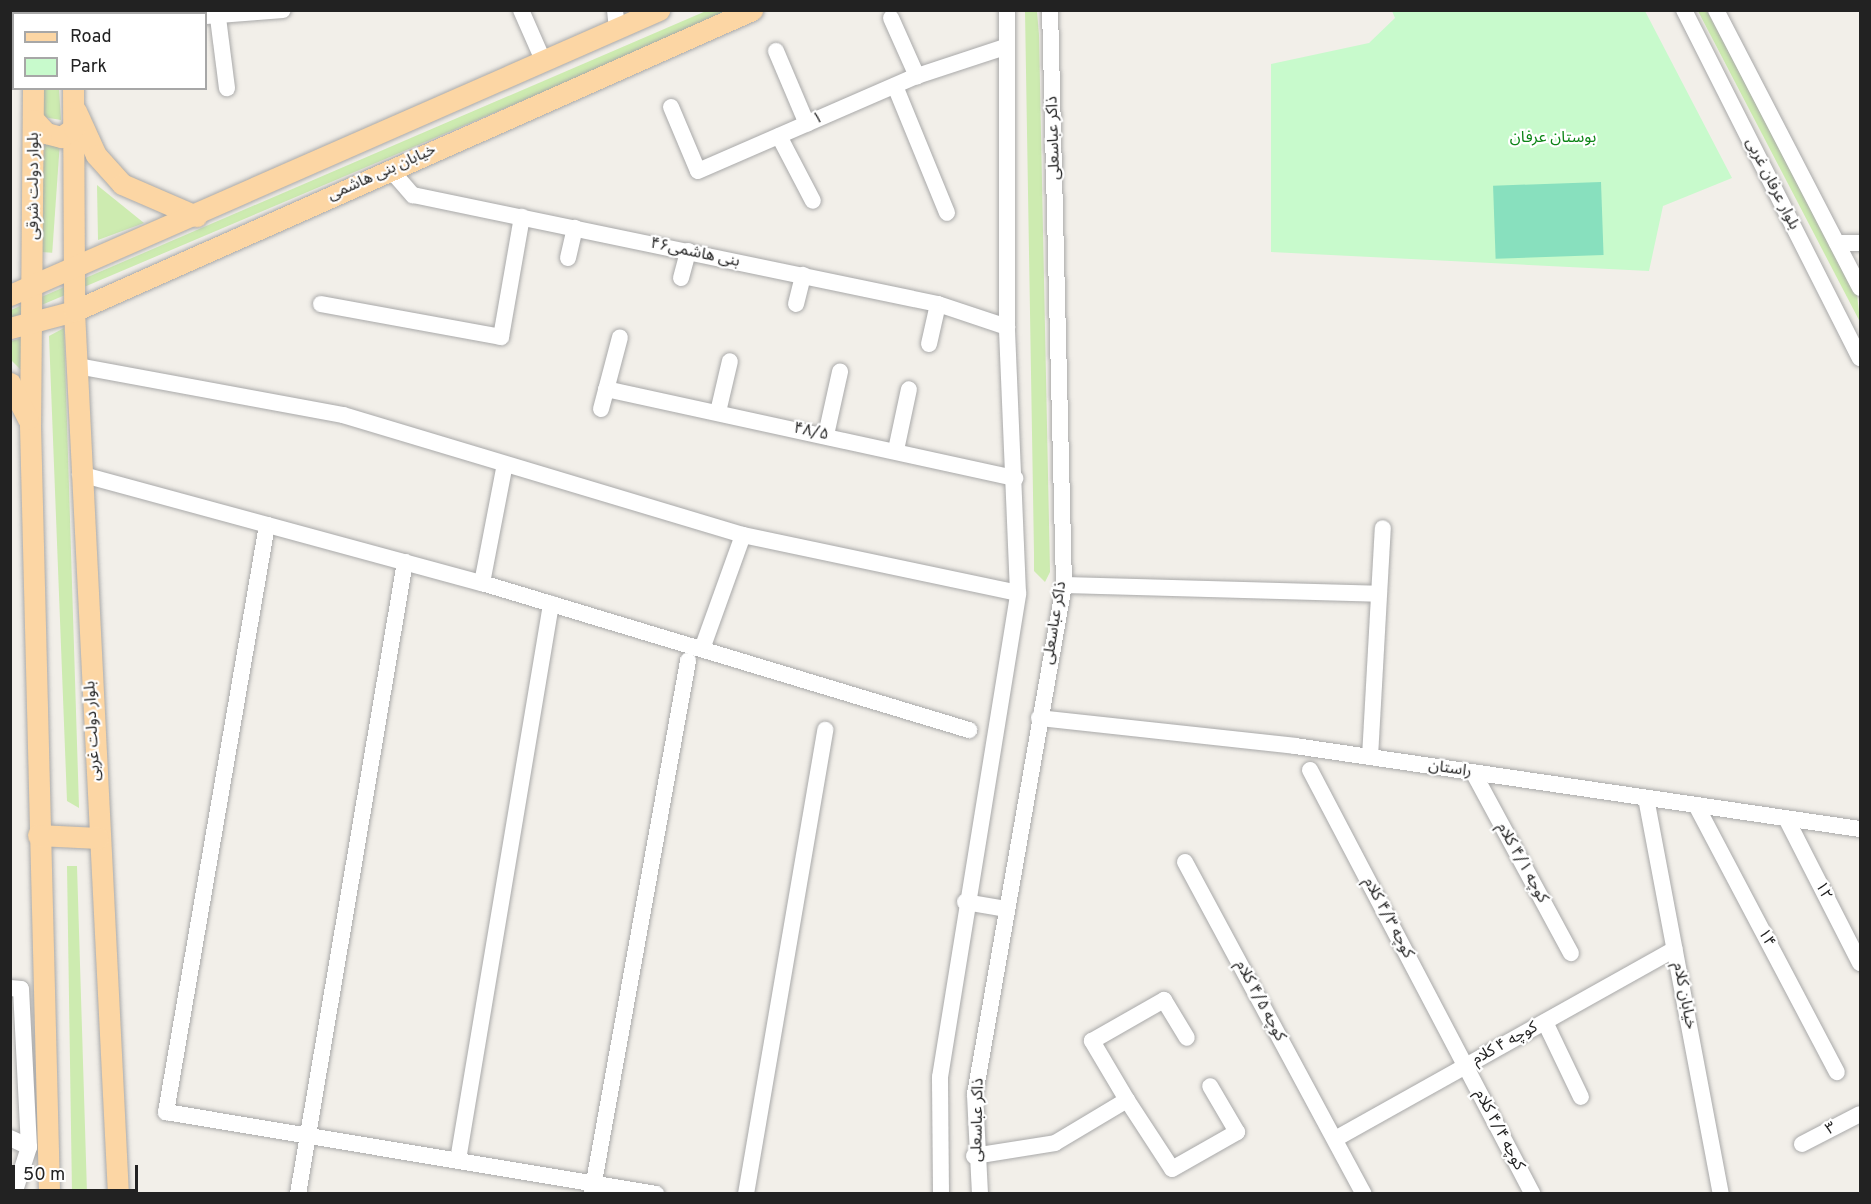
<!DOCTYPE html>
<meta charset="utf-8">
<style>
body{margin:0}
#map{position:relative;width:1871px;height:1204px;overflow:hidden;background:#f2efe9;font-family:Overpass,"Noto Sans Arabic",sans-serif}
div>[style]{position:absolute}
.grass>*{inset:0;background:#cdebb0;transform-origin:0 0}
.park>*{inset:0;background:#c8facc}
.pitch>*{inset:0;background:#88e0be;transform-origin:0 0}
.roads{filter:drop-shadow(0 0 2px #a9a9a9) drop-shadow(0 0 2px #a9a9a9)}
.minor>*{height:16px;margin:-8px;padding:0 8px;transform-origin:8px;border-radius:8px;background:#fff}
.major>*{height:21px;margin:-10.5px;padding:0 10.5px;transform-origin:10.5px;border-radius:10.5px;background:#fcd6a4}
span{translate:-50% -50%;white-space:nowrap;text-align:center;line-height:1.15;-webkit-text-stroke:4.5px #fff;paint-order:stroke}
.street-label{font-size:16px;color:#222}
.park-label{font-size:16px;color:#0c8416}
.frame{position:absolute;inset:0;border:12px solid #222;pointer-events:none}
.legend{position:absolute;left:12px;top:12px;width:195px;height:78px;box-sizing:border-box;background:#fff;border:2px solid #a7a7a7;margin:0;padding:8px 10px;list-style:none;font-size:18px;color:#222}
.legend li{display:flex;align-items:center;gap:12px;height:30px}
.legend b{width:30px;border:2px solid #a7a7a7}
.scale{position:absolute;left:12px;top:1165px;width:126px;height:27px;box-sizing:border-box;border:3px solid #222;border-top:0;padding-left:8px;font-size:18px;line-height:21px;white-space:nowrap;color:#222;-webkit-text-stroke:4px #fff;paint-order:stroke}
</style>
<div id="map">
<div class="grass">
<i style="clip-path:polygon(706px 11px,734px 11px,11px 318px,11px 310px)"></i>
<i style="clip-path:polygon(1025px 11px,1037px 11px,1039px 35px,1050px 572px,1045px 582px,1034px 571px,1034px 554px)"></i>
<i style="clip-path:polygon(1698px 11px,1707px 11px,1857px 294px,1860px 322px)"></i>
<i style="clip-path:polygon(43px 89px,59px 89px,61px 120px,43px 117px)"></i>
<i style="left:45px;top:141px;width:15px;height:111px;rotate:4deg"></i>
<i style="clip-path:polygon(97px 185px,144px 223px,98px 240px)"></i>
<i style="clip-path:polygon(64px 328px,79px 808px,67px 801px,49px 336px)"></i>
<i style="clip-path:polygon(26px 337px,24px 373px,11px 360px,11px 341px)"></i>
<i style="clip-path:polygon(67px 866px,77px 866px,87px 1193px,72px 1193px)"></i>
</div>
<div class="park">
<i style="clip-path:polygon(1392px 11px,1645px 11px,1732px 178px,1663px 206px,1649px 271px,1271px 252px,1271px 64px,1369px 43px,1395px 18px)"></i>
</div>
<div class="pitch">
<i style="left:1601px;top:182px;width:73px;height:108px;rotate:88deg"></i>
</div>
<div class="roads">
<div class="minor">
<i style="left:217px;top:10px;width:79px;rotate:82.7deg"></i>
<i style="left:521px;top:10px;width:55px;rotate:66.3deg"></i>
<i style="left:615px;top:10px;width:18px;rotate:84deg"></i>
<i style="left:1684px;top:10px;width:390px;rotate:63.2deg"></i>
<i style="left:1716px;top:10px;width:313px;rotate:62.6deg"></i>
<i style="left:206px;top:16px;width:77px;rotate:-4.5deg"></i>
<i style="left:891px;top:18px;width:64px;rotate:65.9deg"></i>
<i style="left:776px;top:51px;width:79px;rotate:67deg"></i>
<i style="left:895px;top:86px;width:137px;rotate:67.7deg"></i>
<i style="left:671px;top:107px;width:69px;rotate:67.1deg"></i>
<i style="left:698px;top:171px;width:239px;rotate:-23.5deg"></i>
<i style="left:917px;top:76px;width:93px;rotate:-18.2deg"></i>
<i style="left:779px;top:136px;width:73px;rotate:62.4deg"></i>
<i style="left:390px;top:169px;width:35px;rotate:49deg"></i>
<i style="left:413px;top:195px;width:536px;rotate:11.73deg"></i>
<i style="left:938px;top:304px;width:73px;rotate:18.4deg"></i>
<i style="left:1837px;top:243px;width:23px"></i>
<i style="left:568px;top:258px;width:31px;rotate:-77deg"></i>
<i style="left:681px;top:278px;width:28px;rotate:-75deg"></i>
<i style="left:321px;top:304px;width:183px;rotate:10.4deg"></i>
<i style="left:501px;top:337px;width:122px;rotate:-80.1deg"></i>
<i style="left:796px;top:304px;width:30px;rotate:-76deg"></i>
<i style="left:929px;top:344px;width:41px;rotate:-77.3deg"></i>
<i style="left:78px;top:366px;width:269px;rotate:10.5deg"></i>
<i style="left:343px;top:415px;width:418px;rotate:16.7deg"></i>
<i style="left:743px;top:535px;width:281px;rotate:11.9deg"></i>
<i style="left:606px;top:389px;width:419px;rotate:12.3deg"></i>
<i style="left:601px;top:409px;width:74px;rotate:-75.2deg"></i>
<i style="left:718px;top:412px;width:52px;rotate:-76.8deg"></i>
<i style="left:826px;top:435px;width:65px;rotate:-77.5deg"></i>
<i style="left:896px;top:450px;width:62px;rotate:-78deg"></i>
<i style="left:80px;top:474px;width:417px;rotate:15.2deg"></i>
<i style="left:482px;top:583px;width:509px;rotate:16.8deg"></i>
<i style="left:267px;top:525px;width:596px;rotate:99.76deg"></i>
<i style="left:166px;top:1112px;width:497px;rotate:9.5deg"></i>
<i style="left:482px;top:583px;width:121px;rotate:-79.1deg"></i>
<i style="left:1064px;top:585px;width:315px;rotate:1.6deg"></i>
<i style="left:702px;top:649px;width:121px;rotate:-70.2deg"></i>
<i style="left:1039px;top:718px;width:258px;rotate:6.2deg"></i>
<i style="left:1295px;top:746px;width:571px;rotate:8.36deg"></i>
<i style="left:1370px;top:757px;width:229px;rotate:-86.8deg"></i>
<i style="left:1310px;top:770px;width:479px;rotate:62.3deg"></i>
<i style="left:1473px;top:772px;width:206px;rotate:61.6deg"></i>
<i style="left:1646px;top:798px;width:403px;rotate:79.3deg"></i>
<i style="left:1696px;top:805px;width:302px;rotate:62.2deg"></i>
<i style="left:1786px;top:818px;width:163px;rotate:63deg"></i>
<i style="left:1185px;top:862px;width:377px;rotate:61.7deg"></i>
<i style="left:965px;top:902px;width:42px;rotate:9.7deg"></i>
<i style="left:10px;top:988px;width:11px;rotate:5deg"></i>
<i style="left:21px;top:989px;width:158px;rotate:87.1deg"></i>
<i style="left:1545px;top:1022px;width:83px;rotate:64.4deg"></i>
<i style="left:1127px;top:1100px;width:69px;rotate:-120.7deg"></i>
<i style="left:1092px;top:1041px;width:83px;rotate:-29.7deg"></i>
<i style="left:1164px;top:1000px;width:44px;rotate:58.8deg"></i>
<i style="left:10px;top:1138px;width:21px;rotate:25deg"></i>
<i style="left:29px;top:1147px;width:49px;rotate:107.7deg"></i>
<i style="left:1335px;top:1139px;width:389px;rotate:-29.2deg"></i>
<i style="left:1802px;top:1144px;width:65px;rotate:-27.3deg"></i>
<i style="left:974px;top:1156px;width:82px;rotate:-9.1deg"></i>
<i style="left:1055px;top:1143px;width:84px;rotate:-30.8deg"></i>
<i style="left:1127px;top:1100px;width:82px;rotate:56.9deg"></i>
<i style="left:1172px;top:1169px;width:75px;rotate:-29.6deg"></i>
<i style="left:1237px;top:1132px;width:53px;rotate:-120.4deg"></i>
<i style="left:458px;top:1160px;width:564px;rotate:-80.5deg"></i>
<i style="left:592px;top:1193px;width:541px;rotate:-79.77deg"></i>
<i style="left:298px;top:1194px;width:641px;rotate:-80.39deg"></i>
<i style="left:746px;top:1194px;width:471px;rotate:-80.3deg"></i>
<i style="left:941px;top:1194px;width:117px;rotate:-90.5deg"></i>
<i style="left:940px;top:1077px;width:490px;rotate:-80.8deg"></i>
<i style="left:1018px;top:593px;width:266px;rotate:-92.4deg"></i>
<i style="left:1007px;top:327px;width:317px;rotate:-90deg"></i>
<i style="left:980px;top:1194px;width:100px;rotate:-92.9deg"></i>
<i style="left:975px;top:1094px;width:517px;rotate:-80.08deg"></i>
<i style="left:1064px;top:585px;width:575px;rotate:-91.39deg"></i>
</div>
<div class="major">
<i style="left:30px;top:10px;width:4px;rotate:76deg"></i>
<i style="left:71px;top:10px;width:4px;rotate:90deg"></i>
<i style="left:33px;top:88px;width:337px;rotate:90.5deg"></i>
<i style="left:30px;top:425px;width:769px;rotate:88.58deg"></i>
<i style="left:73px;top:88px;width:223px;rotate:89.7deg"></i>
<i style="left:74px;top:311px;width:884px;rotate:87.15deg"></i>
<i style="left:76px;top:111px;width:48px;rotate:65.6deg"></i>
<i style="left:96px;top:155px;width:39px;rotate:48deg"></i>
<i style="left:122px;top:184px;width:81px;rotate:23.4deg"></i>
<i style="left:34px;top:120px;width:18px;rotate:47deg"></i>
<i style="left:46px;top:133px;width:16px;rotate:15deg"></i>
<i style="left:61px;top:137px;width:16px;rotate:-35deg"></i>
<i style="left:74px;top:128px;width:10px;rotate:-90deg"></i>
<i style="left:10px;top:295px;width:709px;rotate:-23.71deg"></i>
<i style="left:10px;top:328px;width:66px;rotate:-14.9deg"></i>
<i style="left:74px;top:311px;width:742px;rotate:-23.94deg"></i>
<i style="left:10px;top:383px;width:40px;rotate:63.4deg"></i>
<i style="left:38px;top:835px;width:60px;rotate:2.9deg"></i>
</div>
</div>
<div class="street-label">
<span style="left:818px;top:119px;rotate:-23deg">۱</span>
<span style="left:1054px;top:138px;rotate:-92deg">ذاکر عباسعلی</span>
<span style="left:382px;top:173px;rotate:-24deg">خیابان بنی هاشمی</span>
<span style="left:1772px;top:184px;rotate:63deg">بلوار عرفان غربی</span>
<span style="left:34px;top:186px;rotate:-90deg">بلوار دولت شرقی</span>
<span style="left:695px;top:253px;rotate:12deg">بنی هاشمی۴۶</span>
<span style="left:811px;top:432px;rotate:12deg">۴۸/۵</span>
<span style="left:1055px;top:623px;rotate:-81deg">ذاکر عباسعلی</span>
<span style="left:93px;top:731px;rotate:-93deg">بلوار دولت غربی</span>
<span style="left:1450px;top:769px;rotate:8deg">راستان</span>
<span style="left:1522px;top:863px;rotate:61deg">کوچه ۴/۱ کلام</span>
<span style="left:1823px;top:891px;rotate:63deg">۱۲</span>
<span style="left:1388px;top:918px;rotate:62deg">کوچه ۴/۳ کلام</span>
<span style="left:1766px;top:938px;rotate:62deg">۱۴</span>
<span style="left:1684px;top:996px;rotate:79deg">خیابان کلام</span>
<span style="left:1260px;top:1001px;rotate:62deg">کوچه ۴/۵ کلام</span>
<span style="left:1505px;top:1044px;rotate:-29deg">کوچه ۴ کلام</span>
<span style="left:978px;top:1120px;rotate:-89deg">ذاکر عباسعلی</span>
<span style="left:1831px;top:1129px;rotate:-28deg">۳</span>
<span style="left:1499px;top:1130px;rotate:62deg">کوچه ۴/۴ کلام</span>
</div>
<div class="park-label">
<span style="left:1553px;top:138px">بوستان عرفان</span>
</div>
<div class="frame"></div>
<ul class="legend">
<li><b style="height:8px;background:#fcd6a4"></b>Road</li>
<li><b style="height:16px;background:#c8facc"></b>Park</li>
</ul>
<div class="scale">50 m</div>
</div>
